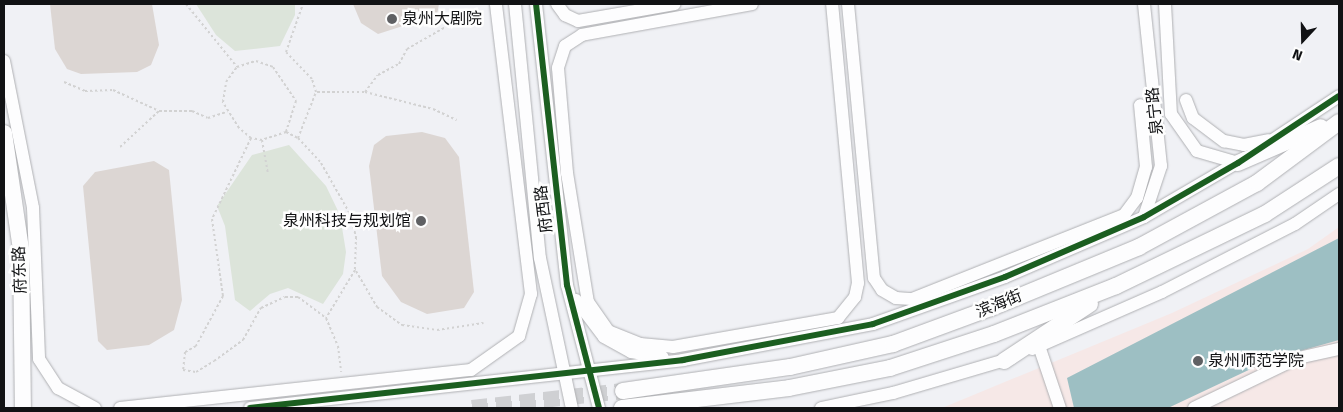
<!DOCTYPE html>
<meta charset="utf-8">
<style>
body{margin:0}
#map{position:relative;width:1343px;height:412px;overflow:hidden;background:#f0f1f5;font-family:"Fira Sans","Noto Sans SC",sans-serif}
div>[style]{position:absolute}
.education>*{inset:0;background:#f6e8e7}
.green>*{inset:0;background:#dce4da}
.water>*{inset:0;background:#9dbfc3}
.building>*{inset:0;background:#dcd6d3}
.major-tunnel>*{height:16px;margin-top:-8px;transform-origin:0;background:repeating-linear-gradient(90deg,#cfd0d3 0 16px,transparent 0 24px)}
.path>*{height:2px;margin-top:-1px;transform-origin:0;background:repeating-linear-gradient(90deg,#d2d2d2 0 2.5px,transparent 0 5px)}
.roads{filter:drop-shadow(0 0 1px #afb0b3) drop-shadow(0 0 1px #afb0b3)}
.minor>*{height:12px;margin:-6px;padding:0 6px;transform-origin:6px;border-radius:6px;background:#fdfdfe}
.major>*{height:16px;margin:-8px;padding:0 8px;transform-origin:8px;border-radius:8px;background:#fdfdfe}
.cycleway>*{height:6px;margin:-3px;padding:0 3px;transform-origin:3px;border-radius:3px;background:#1b5e20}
.dots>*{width:14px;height:14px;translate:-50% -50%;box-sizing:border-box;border:2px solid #fefefe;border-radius:50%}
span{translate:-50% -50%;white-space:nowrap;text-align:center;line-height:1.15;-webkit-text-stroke:5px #fefefe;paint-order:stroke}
.poi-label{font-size:16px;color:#111214}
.left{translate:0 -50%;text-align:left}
.right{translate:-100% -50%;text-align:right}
.street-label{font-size:16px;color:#111214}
.frame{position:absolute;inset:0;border:5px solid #111214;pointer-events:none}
.north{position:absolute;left:1278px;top:15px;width:50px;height:50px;-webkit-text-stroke:4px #fefefe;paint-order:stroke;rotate:201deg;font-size:14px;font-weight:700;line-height:20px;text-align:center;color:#111214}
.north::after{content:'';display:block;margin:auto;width:18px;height:22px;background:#111214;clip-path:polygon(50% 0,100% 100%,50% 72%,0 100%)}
</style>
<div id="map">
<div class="education">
<i style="clip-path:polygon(1339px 227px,1339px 408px,942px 408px,1172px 313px,1308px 249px)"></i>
</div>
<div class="green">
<i style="clip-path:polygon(196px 4px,295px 4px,295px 15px,280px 46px,235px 51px,216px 35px)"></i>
<i style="clip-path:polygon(289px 145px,326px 186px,340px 215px,346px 252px,343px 274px,323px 304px,288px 288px,270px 294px,250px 311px,235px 300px,225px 226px,217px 206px,252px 155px)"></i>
</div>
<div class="water">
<i style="clip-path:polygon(1339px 238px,1339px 340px,1272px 359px,1168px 408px,1074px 408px,1067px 378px)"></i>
</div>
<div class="building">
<i style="clip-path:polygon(50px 4px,152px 4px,159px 45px,151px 65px,137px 72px,81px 74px,67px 69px,55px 49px)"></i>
<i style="clip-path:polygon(353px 4px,439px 4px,437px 15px,378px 34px,361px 23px)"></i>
<i style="clip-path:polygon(422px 132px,445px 138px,459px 157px,474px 292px,464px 308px,427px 314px,401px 302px,382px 276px,369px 166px,374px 145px,386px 136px)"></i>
<i style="clip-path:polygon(154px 161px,169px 170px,182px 300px,174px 330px,149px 345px,107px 350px,98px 341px,83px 186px,95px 172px)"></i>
</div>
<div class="major-tunnel">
<i style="left:472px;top:408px;width:152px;rotate:-6.4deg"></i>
</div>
<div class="path">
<i style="left:186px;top:4px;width:81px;rotate:51deg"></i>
<i style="left:64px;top:82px;width:23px;rotate:23deg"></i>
<i style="left:85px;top:91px;width:28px;rotate:-2deg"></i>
<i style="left:113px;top:90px;width:51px;rotate:24.5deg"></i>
<i style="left:317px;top:92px;width:48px"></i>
<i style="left:365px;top:92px;width:70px;rotate:14deg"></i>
<i style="left:433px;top:109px;width:26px;rotate:25deg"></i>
<i style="left:365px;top:92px;width:21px;rotate:-53deg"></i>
<i style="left:378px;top:75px;width:24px;rotate:-28deg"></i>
<i style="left:399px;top:64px;width:17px;rotate:-62deg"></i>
<i style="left:407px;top:49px;width:48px;rotate:-29.7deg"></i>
<i style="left:286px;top:132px;width:13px;rotate:27deg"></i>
<i style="left:298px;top:138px;width:34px;rotate:47deg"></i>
<i style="left:321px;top:163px;width:56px;rotate:60.3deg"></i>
<i style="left:349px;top:212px;width:26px;rotate:74deg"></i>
<i style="left:356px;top:237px;width:33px;rotate:92deg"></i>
<i style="left:355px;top:270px;width:56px;rotate:121.1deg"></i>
<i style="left:251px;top:138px;width:90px;rotate:115.7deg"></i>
<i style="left:212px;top:219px;width:78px;rotate:81.9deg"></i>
<i style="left:223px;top:296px;width:57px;rotate:118.4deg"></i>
<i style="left:196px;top:346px;width:13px;rotate:151deg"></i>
<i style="left:185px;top:352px;width:18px;rotate:96deg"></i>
<i style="left:183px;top:370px;width:13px;rotate:9deg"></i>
<i style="left:196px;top:372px;width:21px;rotate:-31deg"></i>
<i style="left:214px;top:361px;width:36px;rotate:-36deg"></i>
<i style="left:243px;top:340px;width:37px;rotate:-61deg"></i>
<i style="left:261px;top:308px;width:26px;rotate:-25deg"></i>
<i style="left:285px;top:297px;width:13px"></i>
<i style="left:298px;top:297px;width:35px;rotate:37deg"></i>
<i style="left:326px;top:318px;width:30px;rotate:67deg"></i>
<i style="left:338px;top:346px;width:26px;rotate:83deg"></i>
<i style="left:298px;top:138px;width:49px;rotate:-68.6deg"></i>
<i style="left:316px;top:92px;width:14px;rotate:-107deg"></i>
<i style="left:312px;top:79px;width:37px;rotate:-134deg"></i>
<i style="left:286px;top:52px;width:51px;rotate:-70.5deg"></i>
<i style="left:262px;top:140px;width:11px;rotate:-170deg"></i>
<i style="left:251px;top:138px;width:16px;rotate:-140deg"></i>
<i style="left:239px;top:128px;width:31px;rotate:-122deg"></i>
<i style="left:223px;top:102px;width:20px;rotate:-81deg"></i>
<i style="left:226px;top:82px;width:19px;rotate:-54deg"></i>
<i style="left:237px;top:67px;width:20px;rotate:-18deg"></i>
<i style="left:256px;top:61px;width:18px;rotate:19deg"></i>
<i style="left:273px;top:67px;width:41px;rotate:55.9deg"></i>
<i style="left:296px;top:101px;width:33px;rotate:108deg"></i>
<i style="left:286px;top:132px;width:25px;rotate:162deg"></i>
<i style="left:262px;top:140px;width:34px;rotate:80deg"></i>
<i style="left:120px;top:147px;width:53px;rotate:-42.7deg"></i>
<i style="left:159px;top:111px;width:33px"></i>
<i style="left:192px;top:111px;width:17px;rotate:24deg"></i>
<i style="left:208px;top:118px;width:20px;rotate:-18deg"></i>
<i style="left:356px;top:271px;width:42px;rotate:59.7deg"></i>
<i style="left:377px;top:307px;width:31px;rotate:36deg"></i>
<i style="left:402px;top:325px;width:35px;rotate:8deg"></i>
<i style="left:437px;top:330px;width:47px;rotate:-8.7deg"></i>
</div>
<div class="roads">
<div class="minor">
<i style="left:515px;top:4px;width:255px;rotate:84.4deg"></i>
<i style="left:540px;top:258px;width:153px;rotate:78deg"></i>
<i style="left:536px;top:4px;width:283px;rotate:83.7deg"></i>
<i style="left:567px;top:285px;width:127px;rotate:75.4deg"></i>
<i style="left:557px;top:4px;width:14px;rotate:54deg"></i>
<i style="left:565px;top:15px;width:14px;rotate:25deg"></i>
<i style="left:578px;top:21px;width:98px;rotate:-9.9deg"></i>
<i style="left:752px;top:4px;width:173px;rotate:169.7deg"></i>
<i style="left:582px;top:35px;width:20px;rotate:147deg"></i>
<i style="left:565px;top:46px;width:23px;rotate:108deg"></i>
<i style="left:558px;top:68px;width:105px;rotate:85.1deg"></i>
<i style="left:567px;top:173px;width:131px;rotate:80.8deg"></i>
<i style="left:588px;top:302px;width:35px;rotate:55deg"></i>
<i style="left:608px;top:331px;width:35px;rotate:22deg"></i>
<i style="left:640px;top:344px;width:33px;rotate:5deg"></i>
<i style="left:673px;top:347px;width:168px;rotate:-10deg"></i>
<i style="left:838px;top:318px;width:27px;rotate:-51deg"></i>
<i style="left:855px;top:297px;width:14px;rotate:-78deg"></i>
<i style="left:858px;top:283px;width:280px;rotate:-95.3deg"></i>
<i style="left:848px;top:4px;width:275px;rotate:84.6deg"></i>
<i style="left:874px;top:278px;width:14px;rotate:56deg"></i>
<i style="left:882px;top:290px;width:16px;rotate:30deg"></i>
<i style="left:896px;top:298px;width:16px;rotate:4deg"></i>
<i style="left:912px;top:299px;width:228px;rotate:-21.6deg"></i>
<i style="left:1124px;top:215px;width:21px;rotate:-53deg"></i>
<i style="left:1137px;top:198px;width:32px;rotate:-74deg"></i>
<i style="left:1146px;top:167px;width:62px;rotate:-95.5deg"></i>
<i style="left:1165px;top:4px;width:110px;rotate:86.9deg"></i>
<i style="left:1171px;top:114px;width:45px;rotate:54.9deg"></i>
<i style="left:1197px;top:151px;width:43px;rotate:16.3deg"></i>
<i style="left:4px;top:61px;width:150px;rotate:78.8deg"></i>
<i style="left:33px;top:208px;width:151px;rotate:87.7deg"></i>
<i style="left:39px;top:359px;width:35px;rotate:57deg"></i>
<i style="left:58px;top:388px;width:42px;rotate:28.4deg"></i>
<i style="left:1186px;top:100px;width:19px;rotate:69deg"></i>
<i style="left:1193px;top:118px;width:39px;rotate:37deg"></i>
<i style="left:1224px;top:141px;width:20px;rotate:11deg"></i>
<i style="left:1244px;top:145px;width:25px;rotate:-11deg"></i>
<i style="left:1262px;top:147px;width:92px;rotate:-33.5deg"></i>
<i style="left:1144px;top:217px;width:54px;rotate:-71.6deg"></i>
<i style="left:1161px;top:166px;width:163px;rotate:-96deg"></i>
<i style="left:576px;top:300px;width:46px;rotate:52.9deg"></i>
<i style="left:604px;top:337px;width:31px;rotate:29deg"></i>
<i style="left:631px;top:352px;width:32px;rotate:9deg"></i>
<i style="left:1039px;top:346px;width:65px;rotate:71.3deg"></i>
<i style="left:1032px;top:349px;width:142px;rotate:-23.7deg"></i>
<i style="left:1162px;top:292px;width:149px;rotate:-27.1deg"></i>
<i style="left:1295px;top:224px;width:53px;rotate:-34.3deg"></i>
<i style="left:120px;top:408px;width:353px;rotate:-6.2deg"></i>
<i style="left:471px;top:370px;width:59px;rotate:-35.3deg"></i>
<i style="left:519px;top:336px;width:44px;rotate:-74.1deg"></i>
<i style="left:531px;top:294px;width:292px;rotate:-96.9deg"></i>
<i style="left:250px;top:408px;width:436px;rotate:-6.3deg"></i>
<i style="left:683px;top:360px;width:193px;rotate:-10.7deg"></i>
<i style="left:873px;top:324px;width:140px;rotate:-19.6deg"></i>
<i style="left:1005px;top:277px;width:151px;rotate:-23.3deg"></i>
<i style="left:1144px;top:217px;width:117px;rotate:-30.3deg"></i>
<i style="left:821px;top:408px;width:74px;rotate:-11.8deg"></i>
<i style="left:893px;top:393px;width:124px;rotate:-16.4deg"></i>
<i style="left:1194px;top:408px;width:115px;rotate:-25.7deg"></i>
<i style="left:1298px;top:358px;width:42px;rotate:-12.4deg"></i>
</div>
<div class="major">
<i style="left:4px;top:133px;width:118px;rotate:81.7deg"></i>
<i style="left:21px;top:250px;width:158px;rotate:89.3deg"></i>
<i style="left:1238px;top:163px;width:90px;rotate:-23.4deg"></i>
<i style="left:1004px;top:361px;width:103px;rotate:-33.5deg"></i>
<i style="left:623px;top:391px;width:169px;rotate:-8.2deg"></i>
<i style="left:790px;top:367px;width:106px;rotate:-12.6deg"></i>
<i style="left:893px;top:344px;width:104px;rotate:-20.2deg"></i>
<i style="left:991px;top:308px;width:160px;rotate:-22.4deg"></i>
<i style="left:1139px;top:247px;width:134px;rotate:-28.5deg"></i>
<i style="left:1257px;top:183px;width:102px;rotate:-36.6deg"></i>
<i style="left:622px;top:408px;width:168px;rotate:-6.8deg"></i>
<i style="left:789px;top:388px;width:103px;rotate:-11.2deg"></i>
<i style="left:890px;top:368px;width:109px;rotate:-18.1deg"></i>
<i style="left:994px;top:334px;width:131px;rotate:-21.5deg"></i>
<i style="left:1116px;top:286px;width:165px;rotate:-25.8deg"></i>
<i style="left:1265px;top:214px;width:88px;rotate:-33deg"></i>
</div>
</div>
<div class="cycleway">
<i style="left:536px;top:4px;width:283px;rotate:83.7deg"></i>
<i style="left:567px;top:285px;width:127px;rotate:75.4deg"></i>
<i style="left:250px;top:408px;width:436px;rotate:-6.3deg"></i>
<i style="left:683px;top:360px;width:193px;rotate:-10.7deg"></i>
<i style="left:873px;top:324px;width:140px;rotate:-19.6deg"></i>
<i style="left:1005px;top:277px;width:151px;rotate:-23.3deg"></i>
<i style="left:1144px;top:217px;width:108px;rotate:-29.9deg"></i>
<i style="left:1238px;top:163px;width:121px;rotate:-33.6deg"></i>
</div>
<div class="dots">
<i style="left:392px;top:19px;background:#5f6063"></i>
<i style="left:421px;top:221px;background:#5f6063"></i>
<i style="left:1198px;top:361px;background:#5f6063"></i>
</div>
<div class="poi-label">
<span class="left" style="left:402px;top:19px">泉州大剧院</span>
<span class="right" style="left:411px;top:221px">泉州科技与规划馆</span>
<span class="left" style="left:1208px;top:361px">泉州师范学院</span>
</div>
<div class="street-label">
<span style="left:1155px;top:111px;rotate:-96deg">泉宁路</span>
<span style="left:544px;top:209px;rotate:-97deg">府西路</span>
<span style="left:20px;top:270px;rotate:-92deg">府东路</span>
<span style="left:999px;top:304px;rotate:-22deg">滨海街</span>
</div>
<div class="frame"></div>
<div class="north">N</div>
</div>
